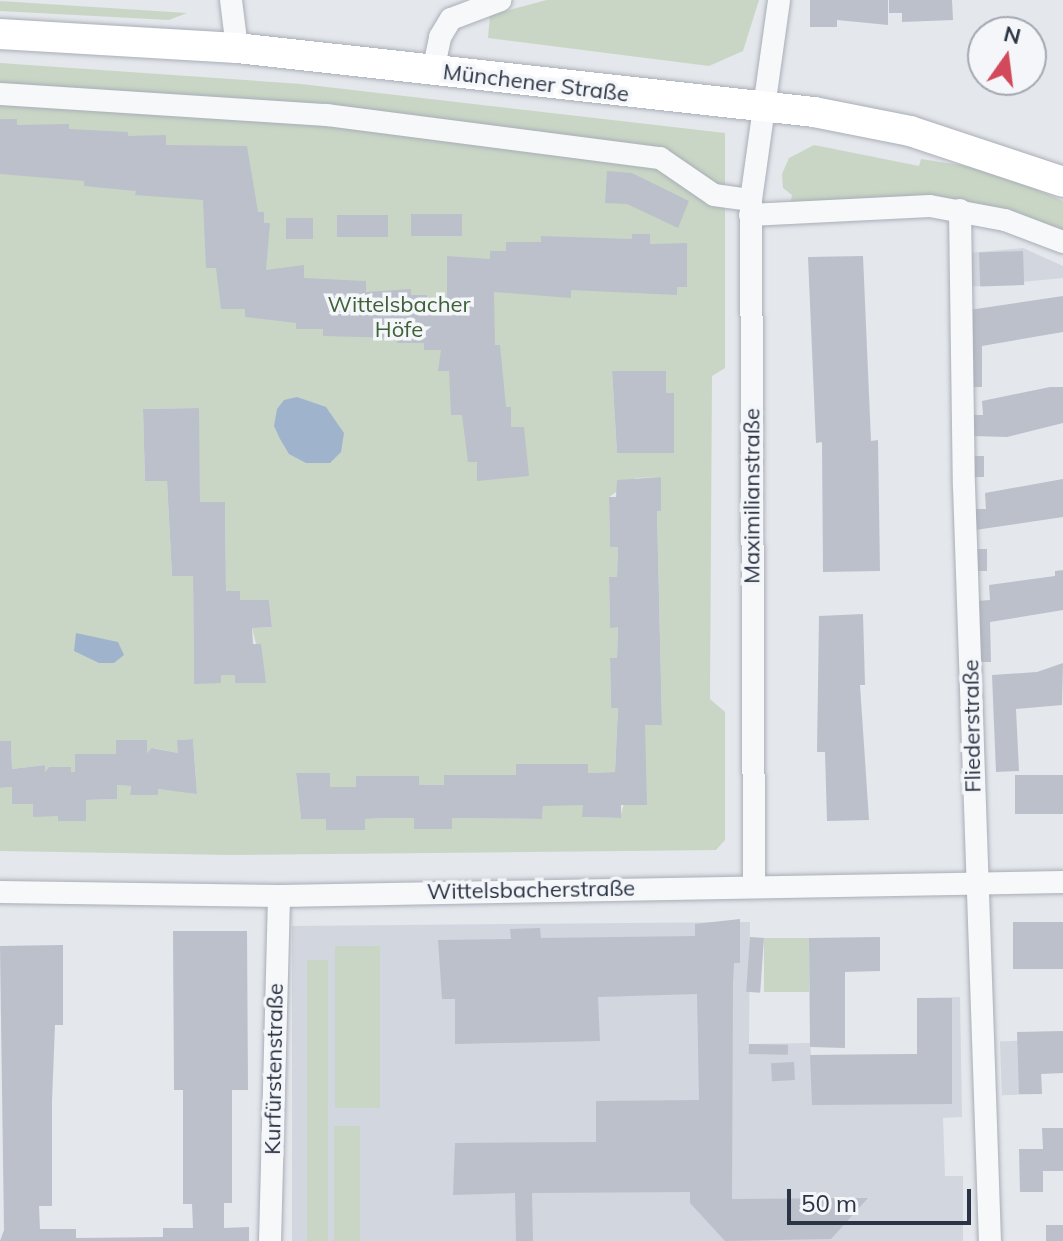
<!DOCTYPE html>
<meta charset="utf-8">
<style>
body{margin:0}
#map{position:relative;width:1063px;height:1241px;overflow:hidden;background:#e4e7ec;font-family:Mulish,sans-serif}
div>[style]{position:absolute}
.built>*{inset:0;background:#d2d6de;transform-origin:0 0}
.green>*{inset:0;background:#c9d6c5;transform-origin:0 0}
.water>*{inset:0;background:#9fb4cc}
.building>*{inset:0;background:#bbc0ca;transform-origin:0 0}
.roads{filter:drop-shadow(0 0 2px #a9aeb7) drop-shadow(0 0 2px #a9aeb7)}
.street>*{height:22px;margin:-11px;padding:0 11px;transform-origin:11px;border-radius:11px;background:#f7f8fa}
.secondary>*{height:30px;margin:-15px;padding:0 15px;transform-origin:15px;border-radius:15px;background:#fff}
span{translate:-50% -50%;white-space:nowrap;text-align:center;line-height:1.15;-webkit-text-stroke:7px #f4f6f9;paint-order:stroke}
.street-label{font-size:22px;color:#2b3445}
.park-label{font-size:22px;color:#3f6138}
.north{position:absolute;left:967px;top:16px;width:80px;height:80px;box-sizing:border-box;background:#f4f6f9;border:2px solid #a4a8b1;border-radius:50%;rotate:14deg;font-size:22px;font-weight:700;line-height:32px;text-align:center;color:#2b3445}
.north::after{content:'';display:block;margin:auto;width:28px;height:36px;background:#d1495b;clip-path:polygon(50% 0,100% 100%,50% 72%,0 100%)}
.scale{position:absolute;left:787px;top:1189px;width:184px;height:36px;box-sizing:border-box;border:4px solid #2b3445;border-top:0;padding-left:10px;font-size:24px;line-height:28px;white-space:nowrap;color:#2b3445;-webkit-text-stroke:6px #f4f6f9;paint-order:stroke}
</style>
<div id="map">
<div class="built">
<i style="clip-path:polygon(1023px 248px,1063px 266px,1063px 278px,969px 287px,968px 253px)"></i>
<i style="clip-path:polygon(750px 922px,749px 1044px,810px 1043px,811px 1055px,917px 1054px,917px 998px,960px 997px,962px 1117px,943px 1118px,945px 1176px,963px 1176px,963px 1241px,292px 1241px,292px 926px)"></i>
<i style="left:1040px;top:1040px;width:54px;height:40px;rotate:88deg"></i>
</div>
<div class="green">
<i style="clip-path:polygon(547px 0,759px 0,743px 51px,709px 66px,488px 38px,490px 15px)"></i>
<i style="clip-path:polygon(0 1px,187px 13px,169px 20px,0 11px)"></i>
<i style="clip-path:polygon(evenodd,0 63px,301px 84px,725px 133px,725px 368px,712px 376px,710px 699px,725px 712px,725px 840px,716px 850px,232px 855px,0 851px,0 788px,12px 787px,12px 804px,33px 804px,34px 816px,58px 816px,59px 821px,86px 821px,86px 800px,117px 799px,117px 785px,131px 786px,130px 795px,158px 795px,158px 789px,197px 793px,193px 739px,178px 740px,178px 753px,153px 748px,147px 753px,147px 740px,116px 754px,75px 754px,75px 772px,71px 772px,70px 767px,50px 767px,45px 772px,45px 765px,12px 769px,11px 742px,0 741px,0 63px,612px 371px,666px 371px,666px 393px,673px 393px,673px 453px,617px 453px,612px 371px,0 63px,198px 408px,200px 502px,225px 502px,226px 591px,240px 591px,240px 600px,269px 600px,272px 627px,252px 628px,266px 683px,235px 675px,221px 675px,221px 683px,194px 683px,193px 576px,172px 576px,167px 481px,145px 481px,143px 409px,198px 408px,0 63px,661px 477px,661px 510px,657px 511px,662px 724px,645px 725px,620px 818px,583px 817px,583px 805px,556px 805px,543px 806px,542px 819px,452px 818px,452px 828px,414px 829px,414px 818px,388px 818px,365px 819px,365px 830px,327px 830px,326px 819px,301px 819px,296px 773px,329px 773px,330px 787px,356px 787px,357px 776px,418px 776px,419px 785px,444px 785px,444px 775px,516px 775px,516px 764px,588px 765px,588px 773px,615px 772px,618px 708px,611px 708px,610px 658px,617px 658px,618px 627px,610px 627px,609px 578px,617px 577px,618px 547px,610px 547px,609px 497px,636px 478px,661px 477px)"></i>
<i style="clip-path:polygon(814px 145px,919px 166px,921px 159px,992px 170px,1063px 201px,1063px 230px,933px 198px,790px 206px,792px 195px,783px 188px,782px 174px,789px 158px)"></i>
<i style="left:764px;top:938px;width:45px;height:54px"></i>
<i style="left:335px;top:946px;width:45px;height:162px"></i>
<i style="left:307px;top:960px;width:21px;height:281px"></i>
<i style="left:360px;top:1126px;width:115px;height:26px;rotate:90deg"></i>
</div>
<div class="water">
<i style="clip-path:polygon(297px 397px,326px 407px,344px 433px,341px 452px,330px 463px,306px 463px,289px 454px,280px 439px,274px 426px,277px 409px,284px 400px)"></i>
<i style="clip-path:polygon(76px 633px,118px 642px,124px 655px,114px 663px,99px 663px,74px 651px)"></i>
</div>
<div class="building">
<i style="clip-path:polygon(810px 0,888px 0,888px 25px,837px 20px,837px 27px,810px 27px)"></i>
<i style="clip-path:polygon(889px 0,952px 0,953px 20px,902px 22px,902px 13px,889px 13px)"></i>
<i style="clip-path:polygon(0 119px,17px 119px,17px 125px,69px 124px,69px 129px,128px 132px,128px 136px,166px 135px,166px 145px,247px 146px,258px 212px,264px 212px,264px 223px,270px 223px,266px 270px,304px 265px,304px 278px,366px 281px,366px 292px,411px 289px,411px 295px,427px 295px,427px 305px,447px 304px,447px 256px,490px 259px,490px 251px,506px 251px,506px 242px,541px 242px,541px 236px,632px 239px,632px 234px,650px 234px,650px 244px,687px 243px,687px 287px,677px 287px,677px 295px,571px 290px,571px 298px,494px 292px,495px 345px,500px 345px,506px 407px,511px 407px,511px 427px,524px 427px,529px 476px,477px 481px,477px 462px,468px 462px,462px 415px,451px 415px,449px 371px,438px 371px,441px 350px,424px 350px,424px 343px,397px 343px,397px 338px,323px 336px,323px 329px,296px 329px,296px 323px,245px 317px,245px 309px,221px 309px,216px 268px,206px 268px,203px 200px,135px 195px,136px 191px,84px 186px,84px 181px,0 174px)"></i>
<i style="clip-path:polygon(607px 171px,632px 173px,689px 201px,678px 228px,627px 204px,605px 203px)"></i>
<i style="left:411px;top:214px;width:51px;height:22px"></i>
<i style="left:388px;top:215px;width:22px;height:51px;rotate:90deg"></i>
<i style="left:313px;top:218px;width:21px;height:27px;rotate:90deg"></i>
<i style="left:1023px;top:251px;width:34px;height:44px;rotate:88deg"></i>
<i style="clip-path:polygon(863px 256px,871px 441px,878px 440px,880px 571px,823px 572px,822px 442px,816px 443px,808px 257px)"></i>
<i style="clip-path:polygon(1063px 296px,1063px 332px,982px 346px,982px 387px,971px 387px,969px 310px)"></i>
<i style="clip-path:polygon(612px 371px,666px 371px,666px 393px,674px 393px,674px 453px,617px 453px)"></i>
<i style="clip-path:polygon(1050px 387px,1063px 387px,1063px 423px,1007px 437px,973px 436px,972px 415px,983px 415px,982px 401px)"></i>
<i style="clip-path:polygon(199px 408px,200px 502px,225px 502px,226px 591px,240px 591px,240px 600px,269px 600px,272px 627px,252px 628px,253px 644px,261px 644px,266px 683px,235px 683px,235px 675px,221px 675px,221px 683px,194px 684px,193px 576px,172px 576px,167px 481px,145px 481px,143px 409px)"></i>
<i style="left:973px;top:456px;width:11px;height:21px"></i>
<i style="clip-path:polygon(661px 477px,661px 511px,657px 511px,662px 725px,645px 725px,647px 805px,621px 805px,621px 818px,582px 817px,583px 805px,543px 806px,542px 819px,452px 818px,452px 829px,414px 829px,414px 818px,388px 818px,365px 819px,365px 830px,326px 830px,326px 819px,301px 819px,296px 773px,330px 773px,330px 787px,356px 787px,356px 776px,419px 776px,419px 785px,444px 785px,444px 775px,516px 775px,516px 764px,588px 764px,588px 773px,615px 772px,618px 708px,611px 708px,610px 658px,617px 658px,618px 627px,610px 628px,609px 577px,617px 577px,618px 547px,610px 547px,609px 497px,616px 497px,617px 480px)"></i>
<i style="clip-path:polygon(1063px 479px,1063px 517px,975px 530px,974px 509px,986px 509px,985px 493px)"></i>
<i style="left:987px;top:549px;width:22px;height:11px;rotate:90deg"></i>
<i style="clip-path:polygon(1063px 570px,1063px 610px,990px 622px,991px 662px,980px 662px,978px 601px,990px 600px,989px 585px,1055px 576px,1055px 571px)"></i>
<i style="clip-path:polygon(863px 614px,865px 685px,860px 685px,869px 820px,827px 821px,825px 752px,817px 752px,819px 616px)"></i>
<i style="clip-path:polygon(1063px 663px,1062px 705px,1016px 709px,1019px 771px,996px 772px,992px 675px,1037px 672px)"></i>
<i style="clip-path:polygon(193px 739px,197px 794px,158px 789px,158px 795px,130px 795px,131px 786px,117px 785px,117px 799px,86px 800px,86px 821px,58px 821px,58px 816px,33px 817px,33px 804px,12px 804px,12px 787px,0 788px,0 741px,11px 741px,12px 769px,45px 765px,45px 772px,49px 767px,71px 767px,71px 772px,75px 772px,75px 754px,116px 754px,116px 740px,147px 740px,147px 753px,152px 748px,178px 753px,177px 740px)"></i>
<i style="left:1063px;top:775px;width:39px;height:48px;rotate:90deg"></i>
<i style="clip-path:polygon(740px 919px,740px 963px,734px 963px,733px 984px,732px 1199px,868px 1198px,831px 1239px,725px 1241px,690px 1203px,690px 1192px,532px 1193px,533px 1241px,516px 1241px,515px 1193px,453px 1195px,455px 1143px,596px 1142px,596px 1101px,699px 1100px,697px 994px,598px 997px,600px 1041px,455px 1044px,455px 999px,442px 999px,438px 940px,511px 939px,510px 929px,540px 928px,541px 938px,695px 936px,695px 924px)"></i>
<i style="left:1063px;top:922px;width:47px;height:50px;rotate:90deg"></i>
<i style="clip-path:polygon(173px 931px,247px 931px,248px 1090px,232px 1090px,232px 1203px,224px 1203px,224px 1228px,249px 1227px,249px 1241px,0 1241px,4px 1230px,0 946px,63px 945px,63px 1025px,55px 1025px,52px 1101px,52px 1206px,39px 1206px,40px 1229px,76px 1229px,76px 1238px,163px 1237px,163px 1228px,193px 1228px,192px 1204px,183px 1204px,183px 1090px,174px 1090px)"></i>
<i style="left:750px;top:937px;width:14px;height:55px;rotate:4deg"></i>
<i style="clip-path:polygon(880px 937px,880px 971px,845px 972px,845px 1048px,810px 1047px,809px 938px)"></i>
<i style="clip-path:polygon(917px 998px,952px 998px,952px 1104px,812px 1105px,810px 1055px,917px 1054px)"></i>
<i style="clip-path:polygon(1063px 1031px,1063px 1073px,1041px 1074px,1042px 1094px,1019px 1094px,1017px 1032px)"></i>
<i style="left:749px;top:1044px;width:39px;height:10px;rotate:1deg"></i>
<i style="left:794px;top:1062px;width:18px;height:23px;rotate:87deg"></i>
<i style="clip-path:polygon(1042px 1128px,1063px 1128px,1063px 1171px,1043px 1171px,1043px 1192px,1020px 1192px,1019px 1149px,1043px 1149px)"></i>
<i style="left:1063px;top:1225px;width:16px;height:17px;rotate:90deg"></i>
</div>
<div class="roads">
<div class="street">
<i style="left:231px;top:0;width:48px;rotate:82.9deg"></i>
<i style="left:433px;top:71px;width:35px;rotate:-78deg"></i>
<i style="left:440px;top:37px;width:21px;rotate:-59deg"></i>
<i style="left:451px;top:19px;width:53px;rotate:-20.8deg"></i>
<i style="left:0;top:94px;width:328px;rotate:3.7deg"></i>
<i style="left:327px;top:115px;width:336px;rotate:7.4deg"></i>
<i style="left:660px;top:158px;width:65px;rotate:34.4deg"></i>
<i style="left:714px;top:195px;width:37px;rotate:8deg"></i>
<i style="left:960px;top:210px;width:276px;rotate:89.2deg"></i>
<i style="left:964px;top:486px;width:755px;rotate:88.03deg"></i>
<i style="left:750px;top:215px;width:180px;rotate:-2.9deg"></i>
<i style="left:930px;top:206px;width:76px;rotate:10.6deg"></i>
<i style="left:1005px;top:220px;width:62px;rotate:20.8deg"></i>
<i style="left:754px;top:887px;width:687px;rotate:-90.25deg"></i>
<i style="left:751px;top:200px;width:202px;rotate:-82deg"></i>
<i style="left:0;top:892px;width:279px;rotate:0.8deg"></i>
<i style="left:279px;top:896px;width:784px;rotate:-1.02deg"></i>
<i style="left:270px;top:1241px;width:345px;rotate:-88.5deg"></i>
</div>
<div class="secondary">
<i style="left:0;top:34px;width:237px;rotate:3.4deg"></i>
<i style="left:237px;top:48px;width:581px;rotate:6.33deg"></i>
<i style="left:814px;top:112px;width:98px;rotate:11.2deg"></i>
<i style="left:910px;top:131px;width:161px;rotate:18.4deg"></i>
</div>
</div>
<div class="street-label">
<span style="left:536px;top:83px;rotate:7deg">Münchener Straße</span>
<span style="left:752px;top:496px;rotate:-90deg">Maximilianstraße</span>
<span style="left:972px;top:726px;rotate:-91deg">Fliederstraße</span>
<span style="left:531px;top:890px;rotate:-1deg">Wittelsbacherstraße</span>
<span style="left:274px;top:1069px;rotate:-89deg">Kurfürstenstraße</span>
</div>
<div class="park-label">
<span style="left:399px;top:317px">Wittelsbacher<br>Höfe</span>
</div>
<div class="north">N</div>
<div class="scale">50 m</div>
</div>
